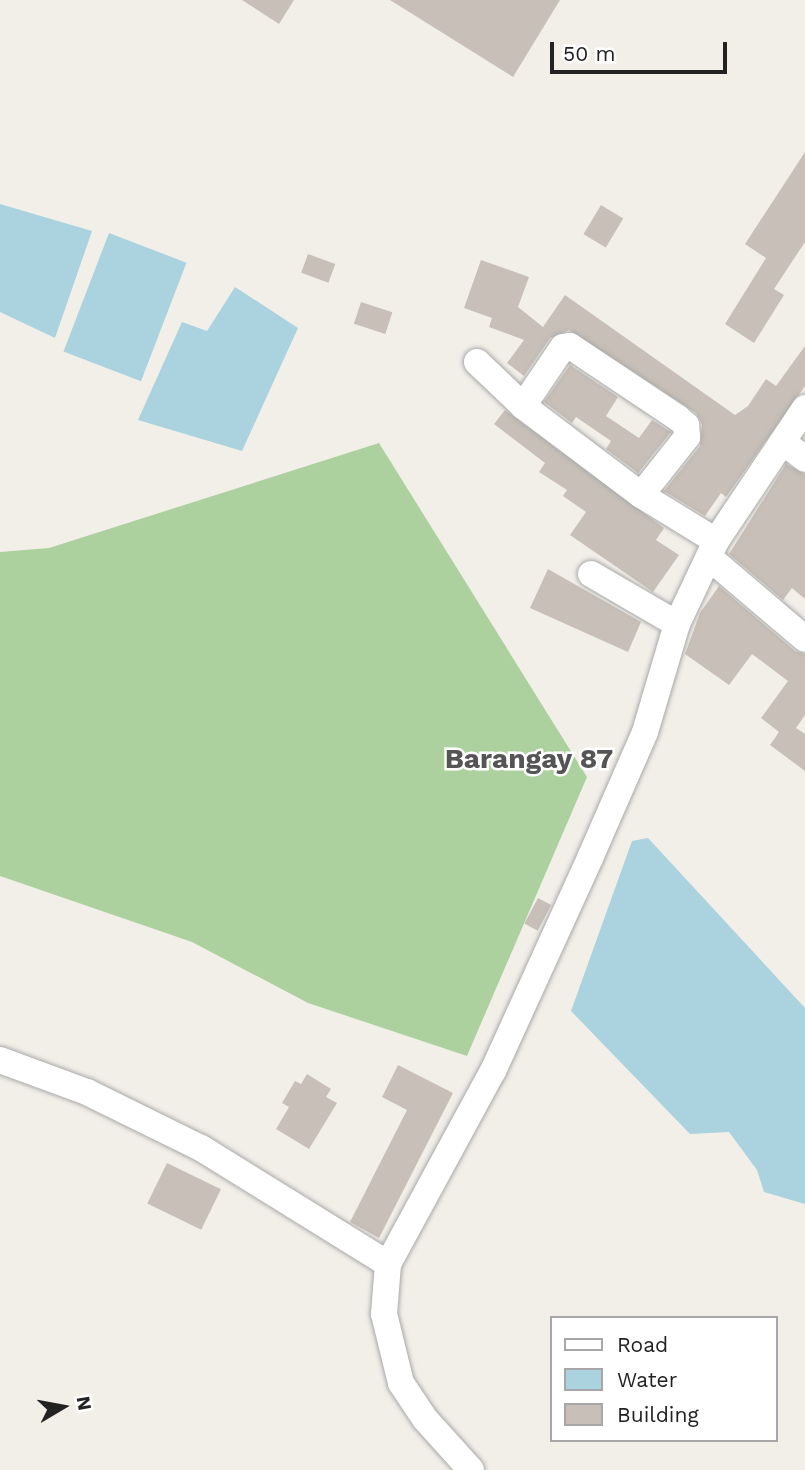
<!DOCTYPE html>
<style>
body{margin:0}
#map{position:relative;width:805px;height:1470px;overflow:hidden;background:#f2efe9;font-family:"Work Sans",sans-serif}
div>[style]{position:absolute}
.forest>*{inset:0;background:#add19e}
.water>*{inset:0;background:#aad3df;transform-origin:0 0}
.building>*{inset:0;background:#c7bfb8;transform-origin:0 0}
.roads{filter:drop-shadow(0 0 2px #a9a9a9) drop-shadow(0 0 2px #a9a9a9)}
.minor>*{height:26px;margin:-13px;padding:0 13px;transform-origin:13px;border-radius:13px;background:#fff}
span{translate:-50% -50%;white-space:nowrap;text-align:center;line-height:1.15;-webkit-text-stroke:5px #fff;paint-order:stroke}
.quarter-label{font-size:28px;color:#555;font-weight:700}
.legend{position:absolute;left:550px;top:1316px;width:228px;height:126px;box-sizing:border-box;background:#fff;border:2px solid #a7a7a7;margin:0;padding:9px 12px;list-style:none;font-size:21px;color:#222}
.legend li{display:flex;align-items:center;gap:14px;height:35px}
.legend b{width:35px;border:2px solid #a7a7a7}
.north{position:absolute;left:28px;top:1372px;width:70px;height:70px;-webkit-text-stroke:5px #fff;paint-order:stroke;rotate:80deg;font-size:19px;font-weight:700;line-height:28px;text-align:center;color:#222}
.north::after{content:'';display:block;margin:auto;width:24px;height:32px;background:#222;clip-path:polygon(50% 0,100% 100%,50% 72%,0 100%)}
.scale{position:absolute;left:550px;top:42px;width:177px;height:32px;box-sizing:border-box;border:4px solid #222;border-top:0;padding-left:9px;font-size:21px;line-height:24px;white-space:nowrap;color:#222;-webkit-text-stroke:5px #fff;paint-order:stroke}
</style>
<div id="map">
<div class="forest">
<i style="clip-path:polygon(379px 443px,587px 777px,467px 1056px,308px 1003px,192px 942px,0 876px,0 552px,49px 548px)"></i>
</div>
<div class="water">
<i style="clip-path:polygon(0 204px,92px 231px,55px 338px,0 312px)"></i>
<i style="left:109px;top:233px;width:83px;height:127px;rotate:21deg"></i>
<i style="clip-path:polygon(235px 287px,298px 328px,242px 451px,138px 420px,182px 322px,207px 331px)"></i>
<i style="clip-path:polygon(648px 838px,805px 1008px,805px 1204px,764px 1192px,757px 1170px,729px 1132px,690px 1134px,571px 1011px,632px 841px)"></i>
</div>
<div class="building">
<i style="clip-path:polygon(242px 0,294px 0,279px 24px)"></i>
<i style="clip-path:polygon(390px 0,560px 0,513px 77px)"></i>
<i style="clip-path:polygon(805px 152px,805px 242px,774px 289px,784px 295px,754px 343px,725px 324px,766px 258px,745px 244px)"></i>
<i style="left:601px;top:205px;width:26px;height:34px;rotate:31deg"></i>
<i style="left:308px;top:254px;width:29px;height:20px;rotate:20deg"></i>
<i style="clip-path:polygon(481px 260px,529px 277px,518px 307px,543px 327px,565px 295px,735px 415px,748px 406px,766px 379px,776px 386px,805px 346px,805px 386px,726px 497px,721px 493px,705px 516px,664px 491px,700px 446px,702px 424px,696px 413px,569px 330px,550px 338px,524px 376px,507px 363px,524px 340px,489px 327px,492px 318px,464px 308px)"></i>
<i style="left:361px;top:302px;width:33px;height:23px;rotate:18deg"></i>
<i style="clip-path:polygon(570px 365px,618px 397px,606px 416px,639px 438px,652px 420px,671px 432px,638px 473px,606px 449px,611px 441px,576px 417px,572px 423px,544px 402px)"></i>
<i style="clip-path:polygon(505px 410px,664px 528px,656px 540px,679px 555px,653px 592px,570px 535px,586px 512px,563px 496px,567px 490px,539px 472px,545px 463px,494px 424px)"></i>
<i style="clip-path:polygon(786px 464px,805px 474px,805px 599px,792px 588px,783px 600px,729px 554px)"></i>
<i style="clip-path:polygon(548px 569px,641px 622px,628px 652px,530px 608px)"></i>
<i style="clip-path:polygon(719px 586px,795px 651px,805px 654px,805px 715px,796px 728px,805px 734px,805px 771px,770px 745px,779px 732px,761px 718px,788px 681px,752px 654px,729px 685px,685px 654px,700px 613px)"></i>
<i style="left:538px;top:898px;width:15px;height:29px;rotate:28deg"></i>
<i style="clip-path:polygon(398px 1065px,453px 1093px,379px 1238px,350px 1222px,407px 1110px,382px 1097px)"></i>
<i style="clip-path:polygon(307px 1074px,331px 1089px,326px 1097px,337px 1103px,309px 1149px,276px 1129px,289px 1107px,282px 1103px,295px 1081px,301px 1084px)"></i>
<i style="left:167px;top:1163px;width:60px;height:45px;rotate:26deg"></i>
</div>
<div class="roads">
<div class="minor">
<i style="left:477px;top:362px;width:64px;rotate:43.7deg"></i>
<i style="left:523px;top:406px;width:148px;rotate:37deg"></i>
<i style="left:641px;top:495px;width:88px;rotate:31.5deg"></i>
<i style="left:523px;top:406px;width:71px;rotate:-55.9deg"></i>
<i style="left:563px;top:347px;width:7px;rotate:-8deg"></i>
<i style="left:570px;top:346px;width:130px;rotate:33.7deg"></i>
<i style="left:678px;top:418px;width:11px;rotate:41deg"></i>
<i style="left:686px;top:425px;width:12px;rotate:85deg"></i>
<i style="left:687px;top:437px;width:74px;rotate:128.4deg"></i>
<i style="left:784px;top:443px;width:26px;rotate:37deg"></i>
<i style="left:711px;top:559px;width:123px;rotate:40.4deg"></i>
<i style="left:591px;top:574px;width:99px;rotate:30.2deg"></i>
<i style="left:0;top:1060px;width:93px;rotate:20.2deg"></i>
<i style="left:87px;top:1092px;width:127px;rotate:26.2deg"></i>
<i style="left:201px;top:1148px;width:220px;rotate:31.8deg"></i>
<i style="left:471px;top:1470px;width:69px;rotate:-132deg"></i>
<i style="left:425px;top:1419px;width:43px;rotate:-123.7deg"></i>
<i style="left:401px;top:1383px;width:71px;rotate:-103.8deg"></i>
<i style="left:384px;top:1314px;width:50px;rotate:-85.4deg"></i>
<i style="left:388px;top:1264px;width:220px;rotate:-61.5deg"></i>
<i style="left:493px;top:1071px;width:234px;rotate:-65.5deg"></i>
<i style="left:590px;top:858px;width:137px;rotate:-66.4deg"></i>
<i style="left:645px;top:732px;width:113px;rotate:-73.5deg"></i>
<i style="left:677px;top:624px;width:92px;rotate:-64.8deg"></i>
<i style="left:716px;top:541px;width:160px;rotate:-56.2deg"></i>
</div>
</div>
<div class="quarter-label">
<span style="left:529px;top:759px">Barangay 87</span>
</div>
<ul class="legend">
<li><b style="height:9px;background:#fff"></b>Road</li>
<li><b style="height:19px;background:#aad3df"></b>Water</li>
<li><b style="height:19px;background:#c7bfb8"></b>Building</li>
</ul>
<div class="north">N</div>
<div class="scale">50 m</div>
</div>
